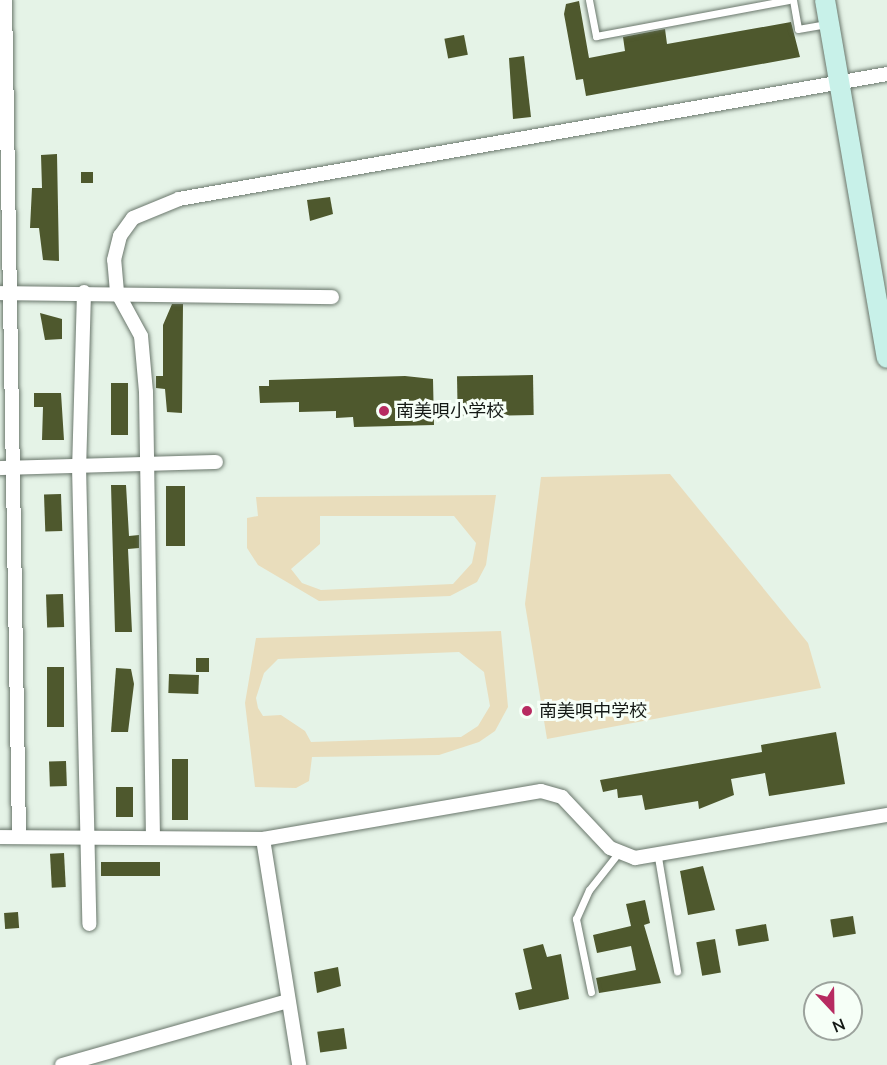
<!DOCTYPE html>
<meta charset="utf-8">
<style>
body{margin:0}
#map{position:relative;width:887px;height:1065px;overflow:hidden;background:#e5f3e7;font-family:Mulish,"Noto Sans JP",sans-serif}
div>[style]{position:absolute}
.green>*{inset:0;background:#e9ddbc}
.building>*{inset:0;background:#4e582d;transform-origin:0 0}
.roads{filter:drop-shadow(0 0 2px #6a776c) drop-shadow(0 0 2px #6a776c)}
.lane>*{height:7px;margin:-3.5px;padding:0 3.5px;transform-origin:3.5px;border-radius:3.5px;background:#fff}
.street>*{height:14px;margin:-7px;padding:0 7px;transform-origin:7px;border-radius:7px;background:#fff}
.secondary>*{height:20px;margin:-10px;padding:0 10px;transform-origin:10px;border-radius:10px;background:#c8f1e9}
.dots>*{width:16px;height:16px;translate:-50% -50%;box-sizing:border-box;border:3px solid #f6fff7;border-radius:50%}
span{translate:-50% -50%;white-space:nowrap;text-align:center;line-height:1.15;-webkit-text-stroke:6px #f6fff7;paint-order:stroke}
.poi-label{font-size:18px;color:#141915}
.left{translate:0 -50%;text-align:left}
.north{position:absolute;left:803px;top:981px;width:60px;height:60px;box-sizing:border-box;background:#f6fff7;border:2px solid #9ca39d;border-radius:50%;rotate:158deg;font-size:16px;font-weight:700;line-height:24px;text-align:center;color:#141915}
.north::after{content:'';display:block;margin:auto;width:21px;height:27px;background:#b72b61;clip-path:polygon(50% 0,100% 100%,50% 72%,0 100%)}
</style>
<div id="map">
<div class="green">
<i style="clip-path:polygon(670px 474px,808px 643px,821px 688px,547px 739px,525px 604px,541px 477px)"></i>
<i style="clip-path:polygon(evenodd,496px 495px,486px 565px,477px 582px,450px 596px,319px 601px,258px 565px,247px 548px,247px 518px,258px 516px,256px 497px,496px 495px,320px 516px,454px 516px,476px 543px,472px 563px,453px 584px,321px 590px,302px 583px,291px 569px,320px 544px,320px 516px)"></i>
<i style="clip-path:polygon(evenodd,501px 631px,508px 707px,495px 731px,479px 742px,439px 755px,312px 757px,309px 781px,296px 788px,255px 787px,245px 703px,256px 638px,501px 631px,459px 652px,484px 672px,490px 706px,478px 726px,461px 737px,311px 742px,305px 731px,281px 715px,263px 716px,258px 708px,256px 698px,264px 673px,278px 659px,459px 652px)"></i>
</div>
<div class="building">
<i style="clip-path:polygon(579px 1px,589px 58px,625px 51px,623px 37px,665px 29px,667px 44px,791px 22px,800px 57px,586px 96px,583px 79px,576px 80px,564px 14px,566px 4px)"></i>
<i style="left:464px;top:35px;width:20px;height:20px;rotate:79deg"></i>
<i style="clip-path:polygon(524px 56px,531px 117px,513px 119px,509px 58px)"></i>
<i style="clip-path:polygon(57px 154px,59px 261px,43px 260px,39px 228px,30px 228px,32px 188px,42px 188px,41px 155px)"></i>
<i style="left:81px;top:172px;width:12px;height:11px"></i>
<i style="clip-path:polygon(330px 197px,333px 214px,310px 221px,307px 200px)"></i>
<i style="clip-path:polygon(172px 304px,183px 304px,182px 413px,167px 412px,165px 389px,156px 388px,156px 376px,163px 376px,163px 325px)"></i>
<i style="clip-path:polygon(40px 313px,62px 319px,62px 339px,45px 340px)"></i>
<i style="left:533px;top:375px;width:40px;height:76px;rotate:89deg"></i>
<i style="clip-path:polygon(405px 376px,433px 379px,434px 425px,354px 427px,353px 417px,336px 418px,336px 411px,299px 412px,299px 402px,260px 403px,259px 386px,269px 386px,269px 380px)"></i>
<i style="left:111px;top:383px;width:17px;height:52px"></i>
<i style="clip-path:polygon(34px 393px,61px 393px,64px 440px,42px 440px,43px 407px,34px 407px)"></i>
<i style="clip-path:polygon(111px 485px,126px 485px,129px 536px,139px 535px,139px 548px,128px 549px,132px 632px,115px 632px)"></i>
<i style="left:166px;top:486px;width:19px;height:60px"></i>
<i style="left:61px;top:494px;width:37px;height:17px;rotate:88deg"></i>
<i style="left:63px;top:594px;width:33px;height:17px;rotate:88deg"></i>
<i style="left:196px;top:658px;width:13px;height:14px"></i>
<i style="left:47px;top:667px;width:17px;height:60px"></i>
<i style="clip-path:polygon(116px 668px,131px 669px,134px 684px,128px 732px,111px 732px)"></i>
<i style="left:169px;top:674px;width:30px;height:19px;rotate:2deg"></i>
<i style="clip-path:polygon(836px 732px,845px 784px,769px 796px,765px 773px,731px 779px,734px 795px,699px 809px,698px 801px,645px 810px,642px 795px,618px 798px,617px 789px,603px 792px,600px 780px,762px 752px,761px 745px)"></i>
<i style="left:172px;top:759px;width:16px;height:61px"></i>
<i style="left:66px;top:761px;width:25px;height:17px;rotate:88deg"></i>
<i style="left:133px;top:787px;width:30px;height:17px;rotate:90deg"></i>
<i style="left:64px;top:853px;width:34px;height:14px;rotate:87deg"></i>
<i style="left:160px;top:862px;width:14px;height:59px;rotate:90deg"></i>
<i style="clip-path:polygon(703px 866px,715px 910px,688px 915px,680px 871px)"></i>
<i style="clip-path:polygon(645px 900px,650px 923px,644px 925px,661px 983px,599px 993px,596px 978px,636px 970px,631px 946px,597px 953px,593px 935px,631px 926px,626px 904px)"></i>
<i style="left:18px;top:912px;width:16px;height:14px;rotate:86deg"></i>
<i style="left:853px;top:916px;width:18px;height:23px;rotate:81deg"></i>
<i style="left:766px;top:924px;width:17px;height:31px;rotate:80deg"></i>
<i style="left:715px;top:939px;width:34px;height:19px;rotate:80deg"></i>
<i style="clip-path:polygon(543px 944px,547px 957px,561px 954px,569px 999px,519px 1010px,515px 993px,532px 989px,523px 949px)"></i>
<i style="clip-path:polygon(338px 967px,341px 986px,317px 993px,314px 972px)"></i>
<i style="left:344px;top:1028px;width:21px;height:27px;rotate:82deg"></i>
</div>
<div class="roads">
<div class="lane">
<i style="left:589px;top:0;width:37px;rotate:79deg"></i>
<i style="left:596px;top:36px;width:196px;rotate:-10.6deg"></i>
<i style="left:793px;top:0;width:29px;rotate:80deg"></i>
<i style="left:798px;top:29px;width:29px;rotate:-10deg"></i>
<i style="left:658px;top:857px;width:116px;rotate:80.5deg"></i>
<i style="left:591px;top:992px;width:75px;rotate:-101.6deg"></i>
<i style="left:576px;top:919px;width:32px;rotate:-66deg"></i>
<i style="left:589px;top:890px;width:48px;rotate:-51.7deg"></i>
</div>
<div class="street">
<i style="left:5px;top:0;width:837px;rotate:89.04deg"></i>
<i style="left:84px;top:292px;width:174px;rotate:91.6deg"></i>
<i style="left:79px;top:466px;width:458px;rotate:88.7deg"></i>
<i style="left:0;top:293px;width:332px;rotate:0.7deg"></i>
<i style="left:0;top:468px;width:216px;rotate:-1.6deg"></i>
<i style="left:0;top:837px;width:263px;rotate:0.4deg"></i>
<i style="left:263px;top:839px;width:282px;rotate:-9.8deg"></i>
<i style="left:541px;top:791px;width:22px;rotate:16deg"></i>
<i style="left:562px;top:797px;width:70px;rotate:46.7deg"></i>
<i style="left:610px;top:848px;width:27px;rotate:22deg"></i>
<i style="left:635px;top:858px;width:256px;rotate:-9.7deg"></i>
<i style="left:153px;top:838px;width:446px;rotate:-90.9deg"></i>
<i style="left:146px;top:392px;width:56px;rotate:-95.1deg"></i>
<i style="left:141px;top:336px;width:50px;rotate:-118.6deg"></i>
<i style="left:117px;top:292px;width:32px;rotate:-95deg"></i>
<i style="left:114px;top:260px;width:25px;rotate:-76deg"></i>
<i style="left:120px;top:236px;width:22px;rotate:-54deg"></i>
<i style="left:133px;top:218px;width:50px;rotate:-22.4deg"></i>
<i style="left:179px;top:199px;width:719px;rotate:-10.01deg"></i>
<i style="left:263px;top:839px;width:229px;rotate:80.9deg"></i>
<i style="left:62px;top:1065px;width:235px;rotate:-15.8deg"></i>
</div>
<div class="secondary">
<i style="left:825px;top:0;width:363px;rotate:80.2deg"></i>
</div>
</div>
<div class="dots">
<i style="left:384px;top:411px;background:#b72b61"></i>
<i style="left:527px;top:711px;background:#b72b61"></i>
</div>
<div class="poi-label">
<span class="left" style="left:396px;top:411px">南美唄小学校</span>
<span class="left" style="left:539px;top:711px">南美唄中学校</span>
</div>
<div class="north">N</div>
</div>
